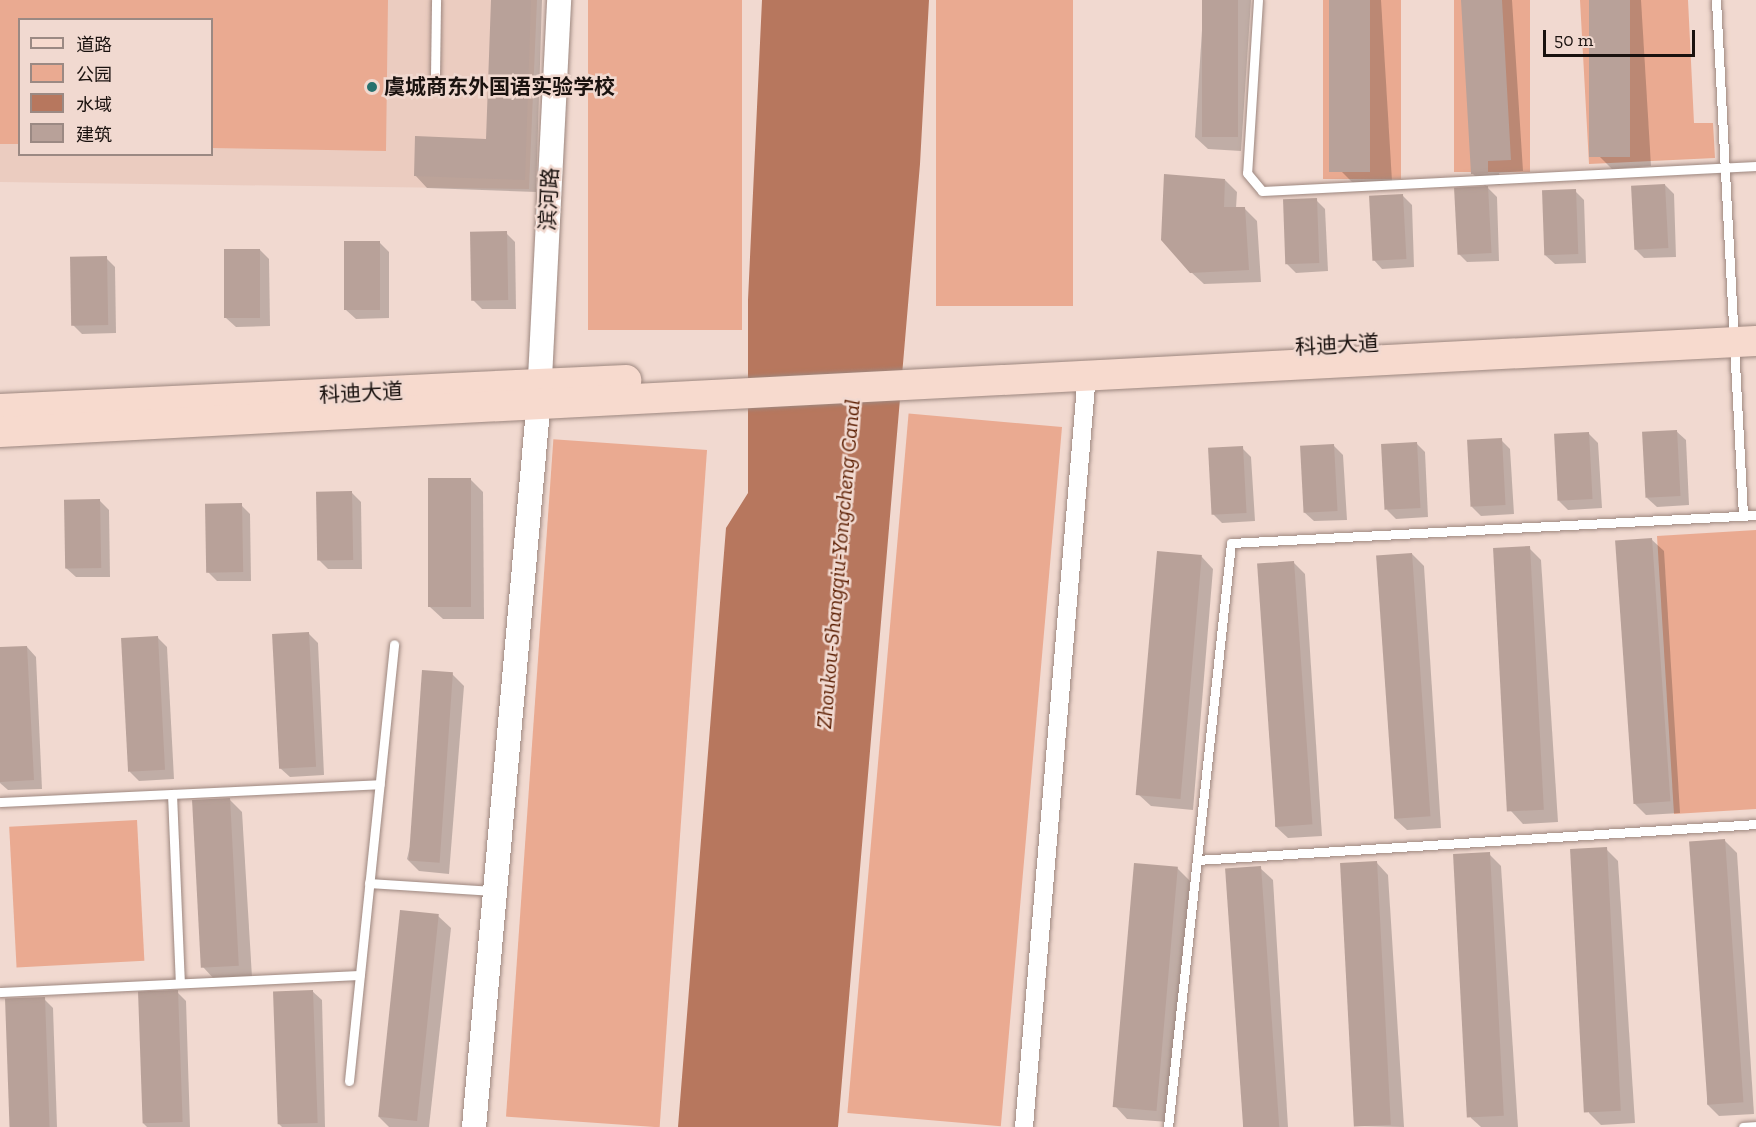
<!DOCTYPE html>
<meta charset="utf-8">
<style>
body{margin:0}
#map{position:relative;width:1756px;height:1127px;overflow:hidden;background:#f1d9d0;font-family:"Zilla Slab","Noto Sans SC",serif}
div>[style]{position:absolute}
.built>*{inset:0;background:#ebccc0}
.green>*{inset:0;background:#eaaa91;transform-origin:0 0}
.water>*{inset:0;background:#b7775e}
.shadow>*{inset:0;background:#0003}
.building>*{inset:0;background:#b8a199;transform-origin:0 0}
.roads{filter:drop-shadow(0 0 2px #9d877f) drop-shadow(0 0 2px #9d877f)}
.service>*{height:9px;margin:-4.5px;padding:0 4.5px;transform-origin:4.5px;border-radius:4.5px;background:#fff}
.minor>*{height:18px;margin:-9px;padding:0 9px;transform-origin:9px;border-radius:9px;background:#fff}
.tertiary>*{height:24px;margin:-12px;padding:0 12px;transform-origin:12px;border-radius:12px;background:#fff}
.primary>*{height:30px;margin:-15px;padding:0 15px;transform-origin:15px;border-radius:15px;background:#f7dace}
.dots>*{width:16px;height:16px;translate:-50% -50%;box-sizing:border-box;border:3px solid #f1d9d0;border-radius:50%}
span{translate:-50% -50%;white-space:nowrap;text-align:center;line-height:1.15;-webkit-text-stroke:5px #f1d9d0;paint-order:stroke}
.poi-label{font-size:21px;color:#1a120f;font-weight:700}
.left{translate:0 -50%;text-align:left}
.street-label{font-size:21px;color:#1a120f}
.water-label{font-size:22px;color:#5e2105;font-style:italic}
.legend{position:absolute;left:18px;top:18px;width:195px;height:138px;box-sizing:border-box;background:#f1d9d0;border:2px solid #9b8983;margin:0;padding:8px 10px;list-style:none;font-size:18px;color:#1a120f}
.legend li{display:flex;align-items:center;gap:12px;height:30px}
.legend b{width:30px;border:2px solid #9b8983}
.scale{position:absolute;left:1543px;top:30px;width:152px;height:27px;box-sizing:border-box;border:3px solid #1a120f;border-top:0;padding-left:8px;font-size:18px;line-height:21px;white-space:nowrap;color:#1a120f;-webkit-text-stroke:4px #f1d9d0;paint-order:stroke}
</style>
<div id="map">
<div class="built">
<i style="clip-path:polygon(evenodd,0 0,537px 0,529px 189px,0 182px,0 0,20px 20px,212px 20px,212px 154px,20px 154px,20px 20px)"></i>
</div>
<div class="green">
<i style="clip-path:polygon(0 0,388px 0,386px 151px,212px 148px,212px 20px,20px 20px,19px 144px,0 144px)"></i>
<i style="left:588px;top:0;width:154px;height:330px"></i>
<i style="left:936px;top:0;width:137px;height:306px"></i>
<i style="left:1323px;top:0;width:78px;height:179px"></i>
<i style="left:1454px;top:0;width:76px;height:172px"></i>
<i style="clip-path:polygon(1580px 0,1688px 0,1694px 123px,1713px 123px,1715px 158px,1589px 164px)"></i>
<i style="left:1062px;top:427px;width:702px;height:154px;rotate:95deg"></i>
<i style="left:707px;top:450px;width:679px;height:154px;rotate:94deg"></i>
<i style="clip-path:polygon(1756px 530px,1756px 809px,1674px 814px,1657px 536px)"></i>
<i style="left:137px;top:820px;width:141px;height:128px;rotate:87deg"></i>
</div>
<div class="water">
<i style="clip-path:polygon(762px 0,929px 0,920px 164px,838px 1127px,678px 1127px,726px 528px,748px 493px,748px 300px)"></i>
</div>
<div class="shadow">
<i style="clip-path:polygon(493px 0,542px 0,536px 192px,427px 188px,415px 175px,488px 141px)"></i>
<i style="clip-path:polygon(1204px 0,1251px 0,1241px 151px,1208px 149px,1195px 137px)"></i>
<i style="clip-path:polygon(1330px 0,1381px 0,1392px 181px,1353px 183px,1341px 171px)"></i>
<i style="clip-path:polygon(1462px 0,1512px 0,1523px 171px,1499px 173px,1500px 185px,1485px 185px,1497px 197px,1499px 261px,1467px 262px,1458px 253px,1487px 188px,1472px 173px)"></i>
<i style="clip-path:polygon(1590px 0,1641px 0,1651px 166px,1612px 169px,1600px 157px)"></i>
<i style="clip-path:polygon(1225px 180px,1237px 192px,1236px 208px,1244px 208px,1257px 221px,1261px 282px,1204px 284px,1191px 272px)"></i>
<i style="clip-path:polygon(1665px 185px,1674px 194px,1676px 257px,1644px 258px,1635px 249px)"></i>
<i style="clip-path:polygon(1575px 191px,1584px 200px,1586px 263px,1555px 264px,1545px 255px)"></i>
<i style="clip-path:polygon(1403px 196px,1412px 205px,1414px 267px,1382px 269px,1373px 259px)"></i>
<i style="clip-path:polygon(1316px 200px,1325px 209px,1328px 271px,1296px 273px,1286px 263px)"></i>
<i style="clip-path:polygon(506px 233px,515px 242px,516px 309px,482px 309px,473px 300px)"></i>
<i style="clip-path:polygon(379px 242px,389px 252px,389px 318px,356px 319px,346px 310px)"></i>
<i style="clip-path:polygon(260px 250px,269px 259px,270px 326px,236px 327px,226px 318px)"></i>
<i style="clip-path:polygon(106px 258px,115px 267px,116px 333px,82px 334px,73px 325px)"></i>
<i style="clip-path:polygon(1676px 431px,1686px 440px,1689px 505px,1657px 507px,1647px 498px)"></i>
<i style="clip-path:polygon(1589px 434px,1598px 443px,1602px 508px,1568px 510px,1559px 501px)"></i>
<i style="clip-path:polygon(1501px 440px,1510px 449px,1514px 514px,1481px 516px,1472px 507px)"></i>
<i style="clip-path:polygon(1416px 443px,1425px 452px,1428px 517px,1396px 519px,1387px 510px)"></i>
<i style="clip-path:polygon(1334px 446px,1343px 455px,1347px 520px,1314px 521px,1304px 512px)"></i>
<i style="clip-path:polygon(1242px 448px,1251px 457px,1255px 521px,1222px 523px,1213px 514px)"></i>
<i style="clip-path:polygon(471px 480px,483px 492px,484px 619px,443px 619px,430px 607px)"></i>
<i style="clip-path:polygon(352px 493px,361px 502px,362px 569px,328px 569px,319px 560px)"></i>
<i style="clip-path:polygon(100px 501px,109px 510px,110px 577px,76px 577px,66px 568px)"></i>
<i style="clip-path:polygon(241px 505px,250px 514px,251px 581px,217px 581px,208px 572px)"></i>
<i style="clip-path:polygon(1651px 539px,1664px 551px,1680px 813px,1646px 815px,1634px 803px)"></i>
<i style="clip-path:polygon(1529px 548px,1541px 560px,1558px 822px,1523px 824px,1511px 811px)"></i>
<i style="clip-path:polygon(1412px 554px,1424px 566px,1441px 828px,1407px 830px,1394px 818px)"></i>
<i style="clip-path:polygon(1201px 556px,1213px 569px,1193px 810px,1151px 806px,1138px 794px)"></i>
<i style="clip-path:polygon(1293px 562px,1305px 574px,1322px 836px,1288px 838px,1275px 826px)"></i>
<i style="clip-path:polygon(309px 634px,318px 643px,324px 775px,290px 777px,280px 768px)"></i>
<i style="clip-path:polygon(158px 638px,167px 647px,174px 779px,139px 781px,130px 772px)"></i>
<i style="clip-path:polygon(27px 647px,36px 657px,42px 789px,8px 790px,0 783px,0 649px)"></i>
<i style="clip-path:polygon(452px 674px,464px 686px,449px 874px,419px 871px,407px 859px)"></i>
<i style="clip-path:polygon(229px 799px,242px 812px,252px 977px,215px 980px,203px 967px)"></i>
<i style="clip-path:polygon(1725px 841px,1737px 853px,1754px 1114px,1719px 1116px,1707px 1104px)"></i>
<i style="clip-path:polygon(1606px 849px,1618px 861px,1635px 1123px,1601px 1125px,1589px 1113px)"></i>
<i style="clip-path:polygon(1489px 854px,1501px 866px,1518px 1127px,1481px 1127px,1471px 1118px)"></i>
<i style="clip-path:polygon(1376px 862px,1388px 875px,1404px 1127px,1359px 1126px)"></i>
<i style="clip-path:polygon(1177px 868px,1190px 881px,1169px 1122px,1127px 1119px,1115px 1106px)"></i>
<i style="clip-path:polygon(1260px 868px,1273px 880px,1288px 1127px,1243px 1127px)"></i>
<i style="clip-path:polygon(438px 916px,451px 928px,429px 1127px,389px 1127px,379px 1117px)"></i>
<i style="clip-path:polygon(312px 991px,322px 1000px,325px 1127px,282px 1127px,279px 1124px)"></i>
<i style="clip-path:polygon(177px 992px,186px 1001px,190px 1127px,147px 1127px,143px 1123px)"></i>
<i style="clip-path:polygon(44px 999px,53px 1008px,57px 1127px,10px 1127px)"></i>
</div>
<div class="building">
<i style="clip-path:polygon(491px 0,531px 0,525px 180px,414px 176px,415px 136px,486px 139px)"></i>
<i style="left:1202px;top:0;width:36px;height:137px"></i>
<i style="left:1329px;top:0;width:41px;height:172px"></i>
<i style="clip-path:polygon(1461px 0,1502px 0,1511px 160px,1488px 161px,1488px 173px,1471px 174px)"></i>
<i style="left:1589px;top:0;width:41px;height:157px"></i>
<i style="clip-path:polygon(1164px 174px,1225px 179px,1224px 207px,1245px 207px,1249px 270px,1190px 273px,1161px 240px)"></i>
<i style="left:1665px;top:184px;width:64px;height:34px;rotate:87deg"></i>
<i style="left:1488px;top:186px;width:67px;height:34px;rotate:87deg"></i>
<i style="left:1576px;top:189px;width:65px;height:34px;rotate:88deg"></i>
<i style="left:1403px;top:194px;width:65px;height:34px;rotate:87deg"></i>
<i style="left:1317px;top:198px;width:65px;height:34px;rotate:88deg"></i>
<i style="left:507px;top:231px;width:69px;height:37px;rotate:89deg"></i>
<i style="left:344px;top:241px;width:36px;height:69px"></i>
<i style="left:224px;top:249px;width:36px;height:69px"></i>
<i style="left:107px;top:256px;width:69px;height:37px;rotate:89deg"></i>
<i style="left:1677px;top:430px;width:66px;height:35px;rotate:87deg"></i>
<i style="left:1589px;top:432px;width:67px;height:35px;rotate:87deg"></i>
<i style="left:1502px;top:438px;width:67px;height:35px;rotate:87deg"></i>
<i style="left:1417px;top:442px;width:66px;height:36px;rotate:87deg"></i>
<i style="left:1334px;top:444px;width:67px;height:34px;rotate:87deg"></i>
<i style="left:1243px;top:446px;width:67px;height:35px;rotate:87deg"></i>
<i style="left:471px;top:478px;width:129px;height:43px;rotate:90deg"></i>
<i style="left:352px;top:491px;width:69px;height:36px;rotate:89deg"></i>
<i style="left:100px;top:499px;width:69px;height:36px;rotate:89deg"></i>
<i style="left:242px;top:503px;width:69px;height:37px;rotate:89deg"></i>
<i style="left:1652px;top:538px;width:264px;height:37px;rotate:86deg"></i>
<i style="left:1530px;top:546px;width:264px;height:37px;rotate:87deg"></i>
<i style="left:1157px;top:551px;width:45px;height:245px;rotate:5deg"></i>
<i style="left:1412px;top:553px;width:264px;height:36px;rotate:86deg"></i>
<i style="left:1294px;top:561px;width:264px;height:37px;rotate:86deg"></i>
<i style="left:309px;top:632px;width:135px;height:37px;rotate:87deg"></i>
<i style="left:158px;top:636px;width:134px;height:37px;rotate:87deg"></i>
<i style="clip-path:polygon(27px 646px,34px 780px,0 782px,0 647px)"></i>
<i style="left:422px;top:670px;width:31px;height:191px;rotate:4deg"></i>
<i style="left:230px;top:798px;width:168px;height:38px;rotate:87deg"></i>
<i style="left:1725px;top:839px;width:264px;height:36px;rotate:86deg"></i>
<i style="left:1607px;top:847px;width:264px;height:37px;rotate:87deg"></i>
<i style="left:1490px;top:852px;width:264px;height:37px;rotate:87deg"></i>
<i style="left:1377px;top:861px;width:264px;height:37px;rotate:87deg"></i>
<i style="left:1134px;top:863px;width:44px;height:245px;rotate:5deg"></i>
<i style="left:1261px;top:866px;width:262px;height:36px;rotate:86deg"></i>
<i style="left:400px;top:910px;width:39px;height:208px;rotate:6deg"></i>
<i style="left:178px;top:990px;width:132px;height:40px;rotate:88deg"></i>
<i style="left:313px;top:990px;width:133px;height:40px;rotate:88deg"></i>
<i style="left:45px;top:997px;width:130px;height:40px;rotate:88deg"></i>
</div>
<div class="roads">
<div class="service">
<i style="left:1258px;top:0;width:173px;rotate:93.6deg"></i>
<i style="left:1247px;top:173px;width:23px;rotate:50deg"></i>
<i style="left:1262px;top:191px;width:495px;rotate:-2.9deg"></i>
<i style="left:1716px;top:0;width:517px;rotate:87deg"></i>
<i style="left:435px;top:76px;width:76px;rotate:-89.2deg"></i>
<i style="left:172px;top:794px;width:189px;rotate:87.6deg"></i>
<i style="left:0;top:802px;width:380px;rotate:-2.7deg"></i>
<i style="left:1197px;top:860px;width:560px;rotate:-3.68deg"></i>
<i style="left:369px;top:883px;width:124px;rotate:3.7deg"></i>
<i style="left:0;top:992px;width:360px;rotate:-2.7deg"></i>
<i style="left:349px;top:1081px;width:439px;rotate:-84.1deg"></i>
<i style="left:1168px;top:1127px;width:587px;rotate:-83.84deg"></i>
<i style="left:1231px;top:543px;width:526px;rotate:-3.05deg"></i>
<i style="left:1743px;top:1127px;width:13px;rotate:-4deg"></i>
</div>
<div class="minor">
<i style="left:1024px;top:1127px;width:756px;rotate:-85.22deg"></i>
</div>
<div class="tertiary">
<i style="left:474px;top:1127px;width:732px;rotate:-84.9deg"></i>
<i style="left:539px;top:398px;width:399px;rotate:-87.1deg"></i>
</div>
<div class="primary">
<i style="left:0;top:409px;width:627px;rotate:-2.65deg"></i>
<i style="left:0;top:432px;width:1758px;rotate:-2.97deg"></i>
</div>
</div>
<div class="dots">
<i style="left:372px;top:87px;background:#27716e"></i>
</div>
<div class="poi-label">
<span class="left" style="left:384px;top:87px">虞城商东外国语实验学校</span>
</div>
<div class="street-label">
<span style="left:549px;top:199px;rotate:-87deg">滨河路</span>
<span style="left:1337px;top:345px;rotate:-3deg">科迪大道</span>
<span style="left:361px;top:393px;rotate:-3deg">科迪大道</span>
</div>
<div class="water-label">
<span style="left:838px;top:564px;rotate:-85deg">Zhoukou-Shangqiu-Yongcheng Canal</span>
</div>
<ul class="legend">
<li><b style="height:8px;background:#f7dace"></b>道路</li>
<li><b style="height:16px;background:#eaaa91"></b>公园</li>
<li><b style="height:16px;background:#b7775e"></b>水域</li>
<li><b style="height:16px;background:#b8a199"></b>建筑</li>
</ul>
<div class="scale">50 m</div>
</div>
